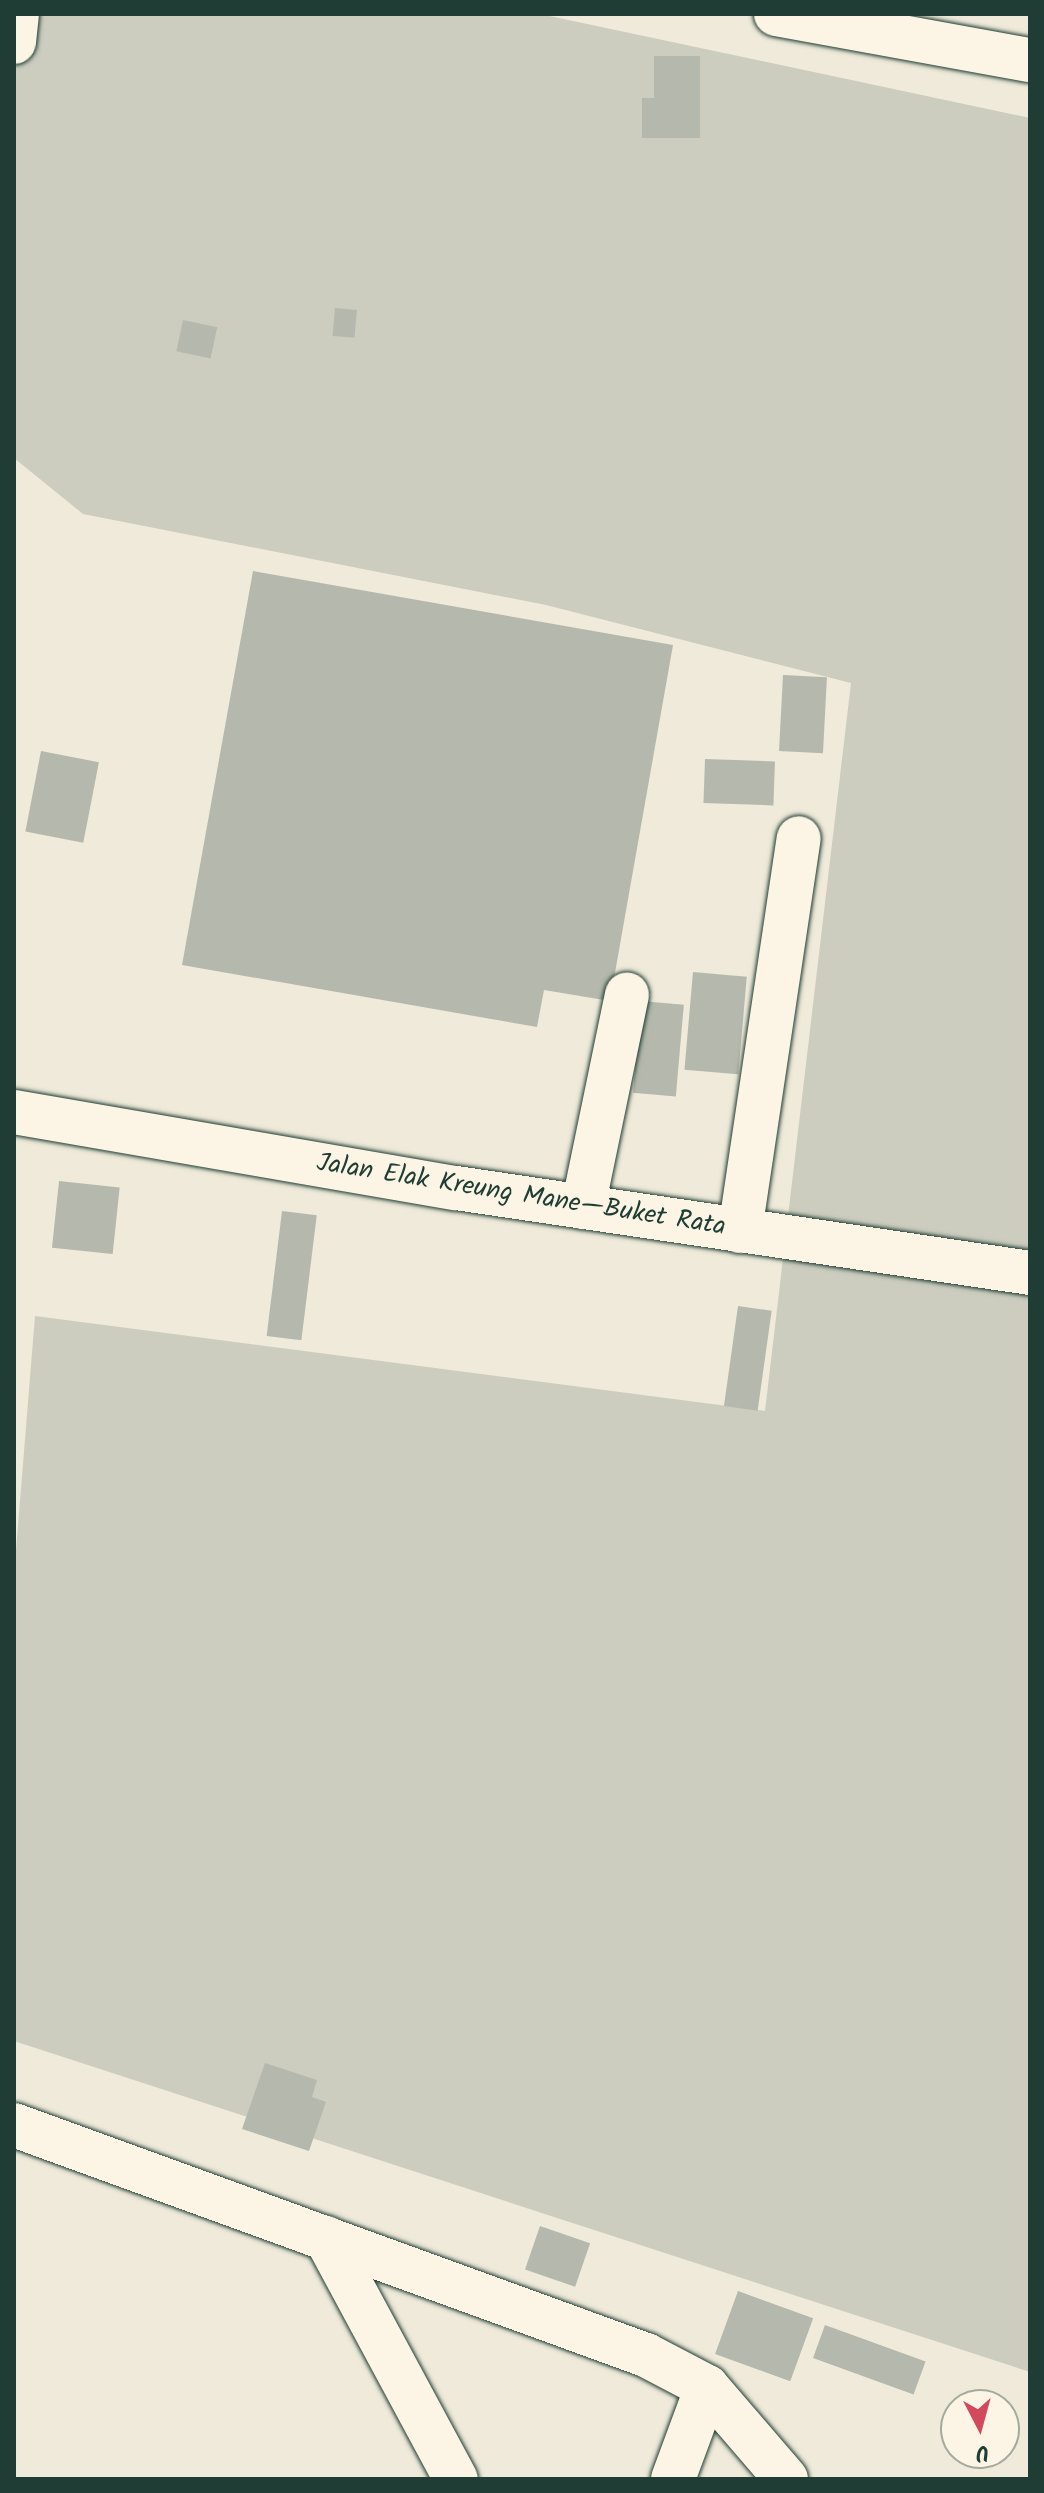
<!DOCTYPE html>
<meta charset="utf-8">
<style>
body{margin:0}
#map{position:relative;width:1044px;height:2493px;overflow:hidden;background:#efeada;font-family:Kalam,sans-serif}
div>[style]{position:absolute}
.green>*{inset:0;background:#cccdbf}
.building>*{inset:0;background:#b5b9ad;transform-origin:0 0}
.roads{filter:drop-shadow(0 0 2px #1f3d34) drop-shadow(0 0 2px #1f3d34)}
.minor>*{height:44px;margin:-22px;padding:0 22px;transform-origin:22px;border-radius:22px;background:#fcf5e5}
.major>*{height:44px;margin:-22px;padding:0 22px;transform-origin:22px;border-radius:22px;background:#fcf5e5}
.highway>*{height:44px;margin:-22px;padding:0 22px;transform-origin:22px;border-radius:22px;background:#fcf5e5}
span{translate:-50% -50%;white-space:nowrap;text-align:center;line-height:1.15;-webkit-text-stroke:6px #fcf5e5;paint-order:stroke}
.street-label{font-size:26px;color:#1f3d34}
.frame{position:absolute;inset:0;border:16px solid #1f3d34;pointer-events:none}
.north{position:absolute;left:940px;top:2389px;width:80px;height:80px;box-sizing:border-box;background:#fcf5e5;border:2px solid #a4ab9e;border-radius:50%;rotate:174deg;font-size:22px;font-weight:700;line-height:32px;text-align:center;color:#1f3d34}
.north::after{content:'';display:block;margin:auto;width:28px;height:36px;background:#d1495b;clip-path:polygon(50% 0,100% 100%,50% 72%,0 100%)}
</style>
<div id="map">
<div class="green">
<i style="clip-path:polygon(14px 14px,540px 14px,1030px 118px,1030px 2372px,14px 2041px,14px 1575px,35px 1316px,765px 1411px,851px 683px,546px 605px,83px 514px,14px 458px)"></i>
</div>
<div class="building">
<i style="clip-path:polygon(654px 56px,700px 56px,700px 138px,642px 138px,642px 98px,654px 98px)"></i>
<i style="left:335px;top:308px;width:22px;height:28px;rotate:5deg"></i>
<i style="left:183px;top:320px;width:35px;height:32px;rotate:12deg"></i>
<i style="clip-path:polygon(253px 571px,673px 645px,610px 1001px,544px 990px,537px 1027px,182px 965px)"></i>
<i style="left:783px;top:675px;width:44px;height:76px;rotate:3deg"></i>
<i style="left:41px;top:751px;width:59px;height:82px;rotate:11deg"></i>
<i style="left:705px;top:759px;width:70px;height:44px;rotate:2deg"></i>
<i style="left:693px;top:972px;width:54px;height:98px;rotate:5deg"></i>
<i style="left:641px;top:1001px;width:43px;height:92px;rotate:5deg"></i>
<i style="left:59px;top:1181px;width:61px;height:67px;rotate:6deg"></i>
<i style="left:282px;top:1211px;width:35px;height:126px;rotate:7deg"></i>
<i style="left:738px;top:1306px;width:34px;height:101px;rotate:8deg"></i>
<i style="clip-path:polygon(265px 2063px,317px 2080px,312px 2097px,326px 2102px,309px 2151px,242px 2129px)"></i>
<i style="left:540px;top:2226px;width:53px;height:46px;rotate:19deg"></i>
<i style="left:738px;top:2291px;width:80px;height:67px;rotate:20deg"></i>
<i style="left:825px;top:2325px;width:107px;height:35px;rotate:20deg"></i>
</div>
<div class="roads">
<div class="minor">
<i style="left:776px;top:14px;width:258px;rotate:10.3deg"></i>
<i style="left:583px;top:1207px;width:217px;rotate:-78.3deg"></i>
<i style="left:740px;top:1231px;width:397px;rotate:-81.5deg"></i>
<i style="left:14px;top:2125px;width:673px;rotate:20deg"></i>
<i style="left:646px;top:2355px;width:69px;rotate:27.7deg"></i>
<i style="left:707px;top:2387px;width:121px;rotate:49.3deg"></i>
<i style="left:326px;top:2238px;width:274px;rotate:61.7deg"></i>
<i style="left:673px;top:2479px;width:98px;rotate:-69.7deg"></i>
</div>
<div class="major">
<i style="left:14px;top:42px;width:28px;rotate:-84deg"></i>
</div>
<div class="highway">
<i style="left:14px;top:1112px;width:448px;rotate:9.8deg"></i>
<i style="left:456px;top:1188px;width:580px;rotate:8.42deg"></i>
</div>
</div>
<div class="street-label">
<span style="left:521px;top:1196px;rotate:9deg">Jalan Elak Kreung Mane—Buket Rata</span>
</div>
<div class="frame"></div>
<div class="north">U</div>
</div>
